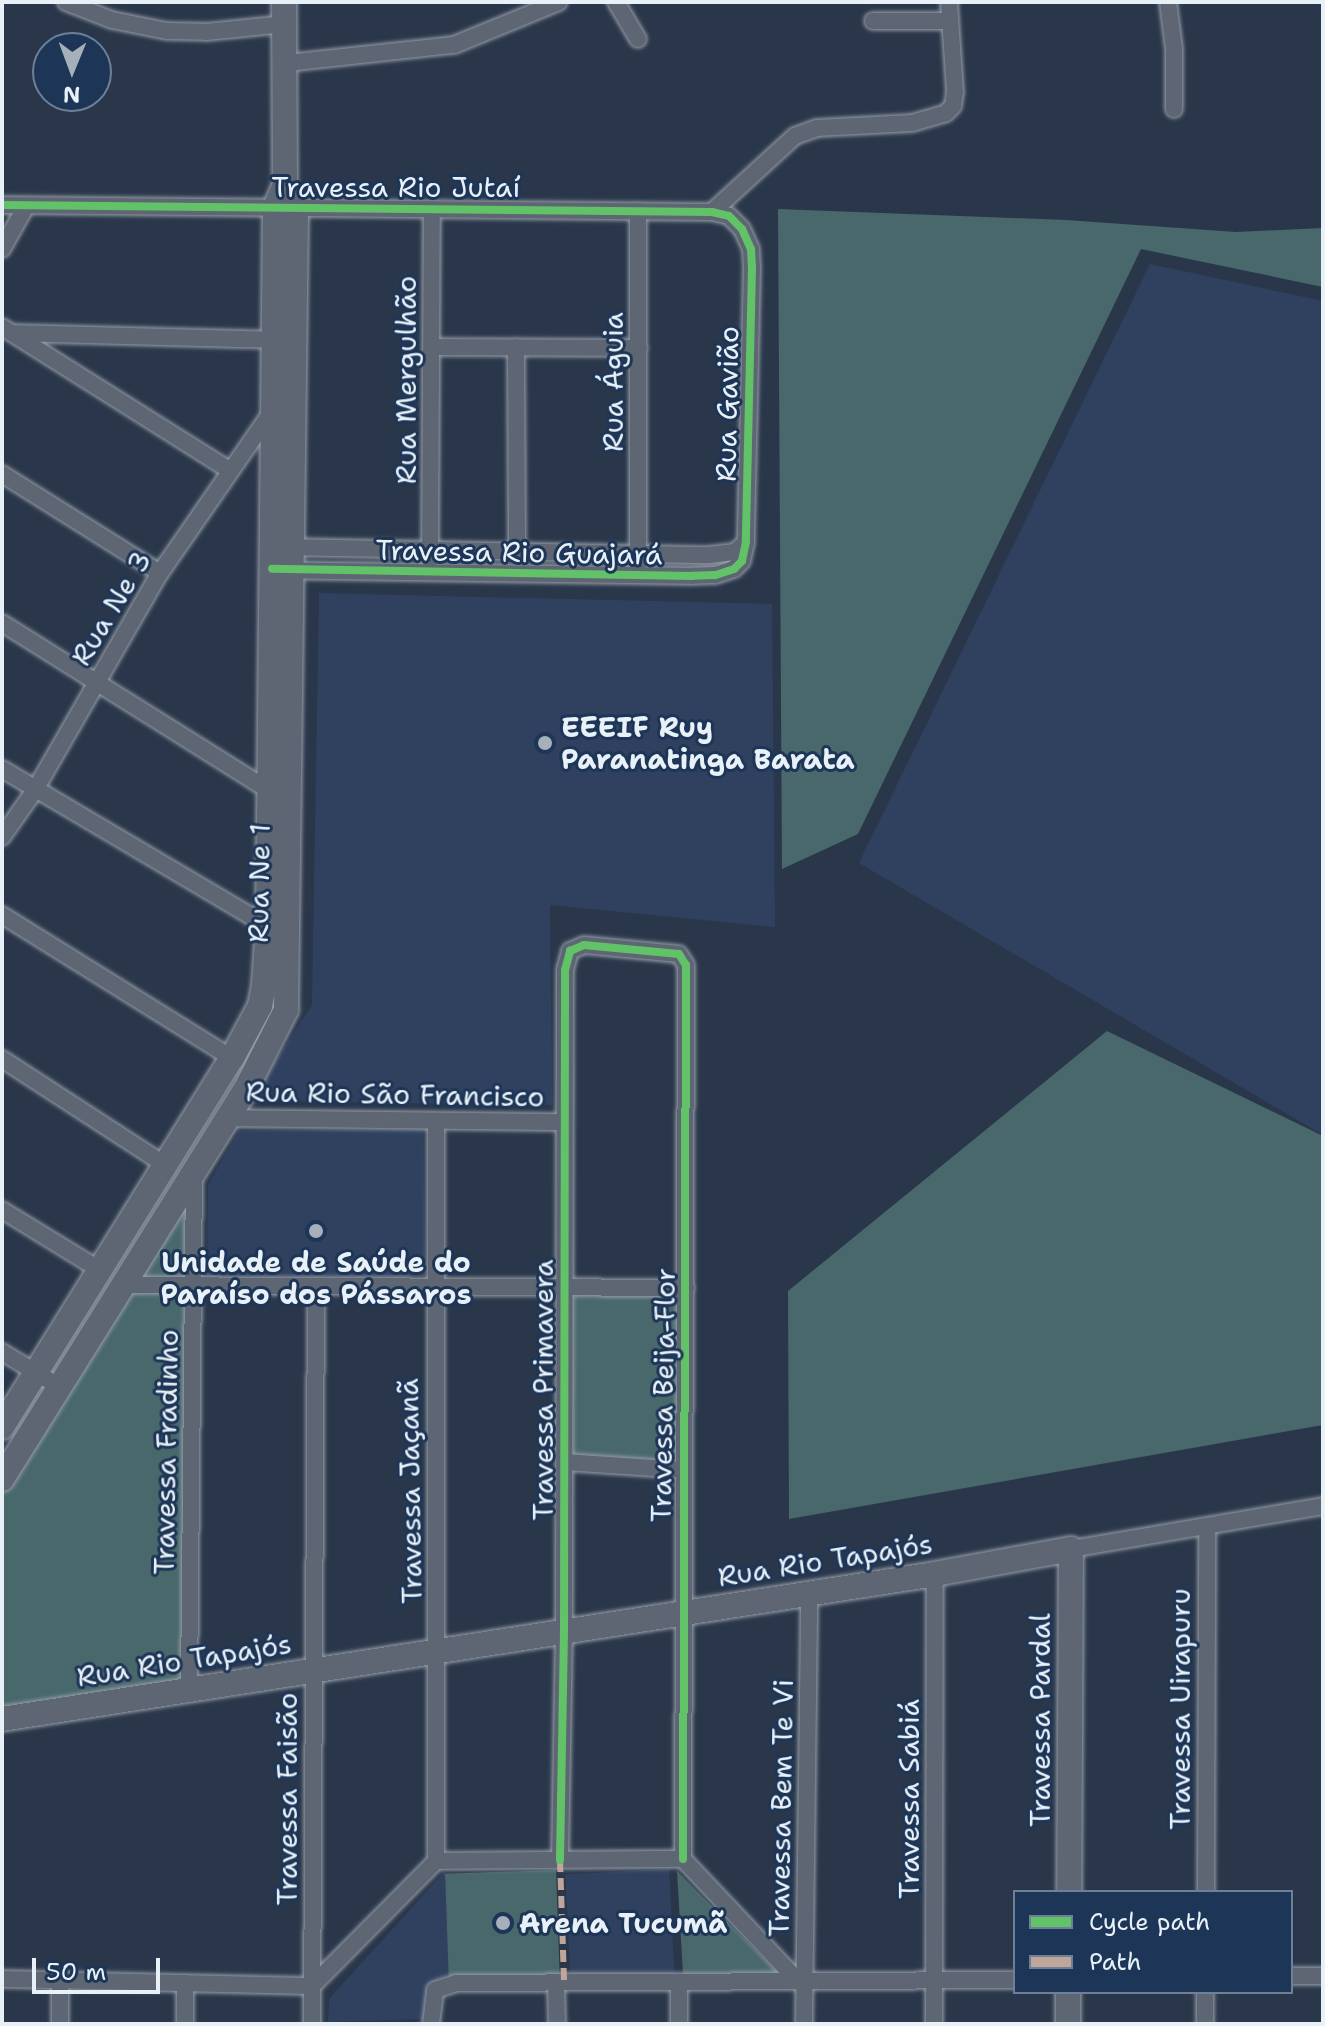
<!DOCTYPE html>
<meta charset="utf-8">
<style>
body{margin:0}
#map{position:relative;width:1325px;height:2026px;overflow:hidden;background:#2a374a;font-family:"Shantell Sans",sans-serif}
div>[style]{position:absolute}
.built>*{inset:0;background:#304160;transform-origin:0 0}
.green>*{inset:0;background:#48686c;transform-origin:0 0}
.roads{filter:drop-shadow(0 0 2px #959da7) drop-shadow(0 0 2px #959da7)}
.street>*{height:16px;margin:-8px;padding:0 8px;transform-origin:8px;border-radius:8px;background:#5d6672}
.secondary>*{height:24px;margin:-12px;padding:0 12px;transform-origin:12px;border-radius:12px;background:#5d6672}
.quiet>*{height:6px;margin-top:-3px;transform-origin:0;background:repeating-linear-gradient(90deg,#c0a59a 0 12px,transparent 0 18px)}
.cycleway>*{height:8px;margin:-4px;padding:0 4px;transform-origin:4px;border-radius:4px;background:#61c268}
.dots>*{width:22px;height:22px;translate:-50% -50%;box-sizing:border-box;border:4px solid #1d3557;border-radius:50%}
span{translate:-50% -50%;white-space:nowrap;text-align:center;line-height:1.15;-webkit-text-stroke:6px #1d3557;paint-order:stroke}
.street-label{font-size:28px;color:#e8f1f8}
.poi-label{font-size:28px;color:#e8f1f8;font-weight:700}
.left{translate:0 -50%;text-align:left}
.frame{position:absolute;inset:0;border:4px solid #e8f1f8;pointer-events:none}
.legend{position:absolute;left:1013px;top:1890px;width:280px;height:104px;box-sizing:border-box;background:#1d3557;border:2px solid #6e8097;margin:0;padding:10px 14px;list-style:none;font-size:24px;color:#e8f1f8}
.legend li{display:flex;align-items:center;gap:16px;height:40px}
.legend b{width:40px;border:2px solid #6e8097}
.north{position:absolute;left:32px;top:32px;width:80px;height:80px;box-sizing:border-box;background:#1d3557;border:2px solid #6e8097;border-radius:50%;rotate:181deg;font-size:22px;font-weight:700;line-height:32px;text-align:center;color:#e8f1f8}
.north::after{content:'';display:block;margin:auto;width:28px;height:36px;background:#a6b0bb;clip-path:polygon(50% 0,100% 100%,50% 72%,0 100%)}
.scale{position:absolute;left:32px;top:1958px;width:128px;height:36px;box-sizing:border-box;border:4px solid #e8f1f8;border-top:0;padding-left:10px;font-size:24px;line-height:28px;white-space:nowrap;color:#e8f1f8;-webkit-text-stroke:6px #1d3557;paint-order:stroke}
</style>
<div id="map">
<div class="built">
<i style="clip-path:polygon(1150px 264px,1323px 301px,1323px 1135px,859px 863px)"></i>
<i style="clip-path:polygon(319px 593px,772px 604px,775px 927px,550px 905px,552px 1105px,249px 1101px,312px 1005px)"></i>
<i style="clip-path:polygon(423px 1129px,425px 1276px,207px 1277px,208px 1185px,239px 1131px)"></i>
<i style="left:669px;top:1869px;width:106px;height:104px;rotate:87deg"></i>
<i style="clip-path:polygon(445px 1871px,449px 1974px,433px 1983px,425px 1998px,424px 2019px,328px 2022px,329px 1999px)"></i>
</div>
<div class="green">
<i style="clip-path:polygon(778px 209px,1066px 220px,1236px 232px,1323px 228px,1323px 287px,1141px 249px,858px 834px,782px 869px)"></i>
<i style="clip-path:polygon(1107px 1031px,1323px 1136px,1323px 1425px,789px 1519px,788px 1291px)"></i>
<i style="clip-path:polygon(186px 1191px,185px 1683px,2px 1712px,2px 1475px)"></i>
<i style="left:686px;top:1286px;width:177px;height:126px;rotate:92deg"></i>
<i style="left:556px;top:1870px;width:105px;height:111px;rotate:88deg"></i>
<i style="clip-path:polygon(677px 1871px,776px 1971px,774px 1977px,683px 1974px)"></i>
</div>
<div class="roads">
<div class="street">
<i style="left:66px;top:2px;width:49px;rotate:21.4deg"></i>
<i style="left:112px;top:20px;width:56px;rotate:11.3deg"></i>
<i style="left:167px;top:31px;width:39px;rotate:1deg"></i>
<i style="left:206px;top:32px;width:79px;rotate:-5.8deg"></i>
<i style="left:616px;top:2px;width:43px;rotate:59.3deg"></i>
<i style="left:1168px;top:2px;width:47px;rotate:82.7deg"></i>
<i style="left:1174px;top:49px;width:60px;rotate:90deg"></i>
<i style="left:873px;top:21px;width:77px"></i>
<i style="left:287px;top:63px;width:168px;rotate:-6.2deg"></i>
<i style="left:454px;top:45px;width:113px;rotate:-22.3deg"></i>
<i style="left:2px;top:205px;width:710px;rotate:0.56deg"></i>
<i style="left:712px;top:212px;width:17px;rotate:13deg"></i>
<i style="left:729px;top:216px;width:18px;rotate:45deg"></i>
<i style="left:742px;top:229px;width:22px;rotate:66deg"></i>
<i style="left:751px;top:249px;width:19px;rotate:87deg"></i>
<i style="left:752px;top:268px;width:274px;rotate:91.3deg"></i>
<i style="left:746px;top:542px;width:19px;rotate:102deg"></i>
<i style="left:742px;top:561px;width:11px;rotate:135deg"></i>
<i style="left:734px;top:569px;width:20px;rotate:162deg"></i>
<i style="left:715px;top:575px;width:23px;rotate:178deg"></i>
<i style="left:692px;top:576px;width:407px;rotate:-179.2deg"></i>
<i style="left:712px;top:212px;width:113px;rotate:-42.5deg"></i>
<i style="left:795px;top:136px;width:23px;rotate:-20deg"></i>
<i style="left:817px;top:128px;width:95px;rotate:-3deg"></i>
<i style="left:912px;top:123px;width:35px;rotate:-16deg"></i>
<i style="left:946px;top:113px;width:10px;rotate:-45deg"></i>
<i style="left:953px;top:106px;width:14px;rotate:-82deg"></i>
<i style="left:955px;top:92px;width:90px;rotate:-93.8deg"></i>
<i style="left:2px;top:249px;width:49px;rotate:-60.8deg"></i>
<i style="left:2px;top:327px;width:268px;rotate:32.2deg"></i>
<i style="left:12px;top:333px;width:261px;rotate:1.5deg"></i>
<i style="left:433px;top:347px;width:206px;rotate:0.3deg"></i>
<i style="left:516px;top:347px;width:206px;rotate:89.7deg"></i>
<i style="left:2px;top:474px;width:186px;rotate:32.1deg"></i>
<i style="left:284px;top:547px;width:425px;rotate:1.1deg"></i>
<i style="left:709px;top:555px;width:26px;rotate:-7deg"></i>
<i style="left:735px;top:552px;width:15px;rotate:-42deg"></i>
<i style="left:430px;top:560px;width:351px;rotate:-89.7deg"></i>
<i style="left:638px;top:565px;width:354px;rotate:-90deg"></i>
<i style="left:2px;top:623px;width:314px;rotate:32.1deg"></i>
<i style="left:2px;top:769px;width:309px;rotate:30.6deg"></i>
<i style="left:2px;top:837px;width:57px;rotate:-54.9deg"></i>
<i style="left:35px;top:790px;width:250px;rotate:-60.1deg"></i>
<i style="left:160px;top:573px;width:197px;rotate:-55.3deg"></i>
<i style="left:2px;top:915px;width:271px;rotate:31.9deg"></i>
<i style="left:2px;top:1059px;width:194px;rotate:33deg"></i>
<i style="left:226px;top:1118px;width:338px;rotate:0.7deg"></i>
<i style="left:2px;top:1210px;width:115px;rotate:31.5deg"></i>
<i style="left:122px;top:1285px;width:564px;rotate:0.3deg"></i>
<i style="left:2px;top:1352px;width:68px;rotate:31.1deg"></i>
<i style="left:565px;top:1462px;width:118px;rotate:3.9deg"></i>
<i style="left:1071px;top:1549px;width:256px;rotate:-9.7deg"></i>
<i style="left:189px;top:1690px;width:518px;rotate:-89.45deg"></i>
<i style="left:560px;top:1860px;width:230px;rotate:-89deg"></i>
<i style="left:564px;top:1630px;width:660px;rotate:-89.91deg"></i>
<i style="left:565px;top:970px;width:20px;rotate:-75deg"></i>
<i style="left:570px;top:951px;width:15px;rotate:-23deg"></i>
<i style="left:584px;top:945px;width:95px;rotate:5.4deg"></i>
<i style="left:679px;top:954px;width:13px;rotate:58deg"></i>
<i style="left:686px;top:965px;width:894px;rotate:90.19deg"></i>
<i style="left:436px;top:1861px;width:740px;rotate:-90deg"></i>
<i style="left:1206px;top:1892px;width:365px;rotate:-89.8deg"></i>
<i style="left:1291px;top:1976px;width:32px"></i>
<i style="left:2px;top:1979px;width:310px;rotate:1.3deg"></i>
<i style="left:312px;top:1986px;width:176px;rotate:-45.2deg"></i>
<i style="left:436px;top:1861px;width:247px;rotate:-0.5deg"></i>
<i style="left:683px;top:1859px;width:169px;rotate:46.7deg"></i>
<i style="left:60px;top:1980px;width:44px;rotate:90deg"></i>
<i style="left:556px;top:1982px;width:42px;rotate:88.6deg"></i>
<i style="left:185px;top:2024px;width:41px;rotate:-90deg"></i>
<i style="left:312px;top:2024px;width:738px;rotate:-89.69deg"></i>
<i style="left:431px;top:2024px;width:34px;rotate:-83deg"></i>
<i style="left:435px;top:1990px;width:22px;rotate:-18deg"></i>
<i style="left:456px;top:1983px;width:559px;rotate:-0.31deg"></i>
<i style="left:679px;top:2024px;width:42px;rotate:-90deg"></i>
<i style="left:804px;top:2024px;width:431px;rotate:-89.3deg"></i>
<i style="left:934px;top:2024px;width:450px;rotate:-89.9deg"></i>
<i style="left:1205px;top:2024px;width:32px;rotate:-90deg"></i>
</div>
<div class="secondary">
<i style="left:2px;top:1427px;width:435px;rotate:-58.1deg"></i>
<i style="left:232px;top:1058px;width:59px;rotate:-61.7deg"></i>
<i style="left:260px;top:1006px;width:21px;rotate:-79deg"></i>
<i style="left:264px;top:985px;width:59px;rotate:-86.1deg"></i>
<i style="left:268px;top:926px;width:718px;rotate:-89.44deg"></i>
<i style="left:275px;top:208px;width:25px;rotate:-67deg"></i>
<i style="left:285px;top:185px;width:183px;rotate:-90.3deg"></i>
<i style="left:2px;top:1479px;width:467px;rotate:-58deg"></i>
<i style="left:249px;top:1083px;width:82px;rotate:-63.1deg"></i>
<i style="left:286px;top:1010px;width:801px;rotate:-89.28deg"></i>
<i style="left:296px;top:209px;width:26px;rotate:-115deg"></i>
<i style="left:2px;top:1719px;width:944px;rotate:-8.83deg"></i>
<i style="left:935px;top:1574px;width:138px;rotate:-10.4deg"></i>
<i style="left:1071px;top:1549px;width:343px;rotate:90.3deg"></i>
<i style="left:1068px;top:2024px;width:32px;rotate:-90deg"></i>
</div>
</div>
<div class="quiet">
<i style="left:560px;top:1860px;width:122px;rotate:88.1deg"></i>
</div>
<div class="cycleway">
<i style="left:2px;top:205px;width:710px;rotate:0.56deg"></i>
<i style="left:712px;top:212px;width:17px;rotate:13deg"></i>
<i style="left:729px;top:216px;width:18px;rotate:45deg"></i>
<i style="left:742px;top:229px;width:22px;rotate:66deg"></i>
<i style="left:751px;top:249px;width:19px;rotate:87deg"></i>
<i style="left:752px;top:268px;width:274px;rotate:91.3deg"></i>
<i style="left:746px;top:542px;width:19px;rotate:102deg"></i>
<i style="left:742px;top:561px;width:11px;rotate:135deg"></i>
<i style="left:734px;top:569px;width:20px;rotate:162deg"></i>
<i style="left:715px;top:575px;width:23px;rotate:178deg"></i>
<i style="left:692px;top:576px;width:420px;rotate:-179deg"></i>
<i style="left:560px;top:1860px;width:230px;rotate:-89deg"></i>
<i style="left:564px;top:1630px;width:660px;rotate:-89.91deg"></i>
<i style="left:565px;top:970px;width:20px;rotate:-75deg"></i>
<i style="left:570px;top:951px;width:15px;rotate:-23deg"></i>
<i style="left:584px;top:945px;width:95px;rotate:5.4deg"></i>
<i style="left:679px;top:954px;width:13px;rotate:58deg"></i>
<i style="left:686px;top:965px;width:894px;rotate:90.19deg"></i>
</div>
<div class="dots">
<i style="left:545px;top:743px;background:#a6b0bb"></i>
<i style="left:316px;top:1231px;background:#a6b0bb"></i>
<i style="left:503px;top:1923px;background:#a6b0bb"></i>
</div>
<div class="street-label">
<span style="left:396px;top:187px">Travessa Rio Jutaí</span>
<span style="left:406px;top:380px;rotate:-90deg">Rua Mergulhão</span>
<span style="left:613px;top:382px;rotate:-90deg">Rua Águia</span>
<span style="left:727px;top:404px;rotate:-89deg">Rua Gavião</span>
<span style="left:519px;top:552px;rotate:1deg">Travessa Rio Guajará</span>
<span style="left:111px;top:608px;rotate:-59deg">Rua Ne 3</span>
<span style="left:259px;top:883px;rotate:-89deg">Rua Ne 1</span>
<span style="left:395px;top:1094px;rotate:1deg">Rua Rio São Francisco</span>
<span style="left:543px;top:1390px;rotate:-90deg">Travessa Primavera</span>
<span style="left:663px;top:1395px;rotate:-89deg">Travessa Beija-Flor</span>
<span style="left:166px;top:1452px;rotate:-89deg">Travessa Fradinho</span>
<span style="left:410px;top:1491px;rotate:-91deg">Travessa Jaçanã</span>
<span style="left:825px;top:1560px;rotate:-9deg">Rua Rio Tapajós</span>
<span style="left:184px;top:1660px;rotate:-9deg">Rua Rio Tapajós</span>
<span style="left:1180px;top:1709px;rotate:-90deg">Travessa Uirapuru</span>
<span style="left:1040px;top:1720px;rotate:-90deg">Travessa Pardal</span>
<span style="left:287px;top:1799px;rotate:-90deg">Travessa Faisão</span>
<span style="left:909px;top:1799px;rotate:-90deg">Travessa Sabiá</span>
<span style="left:781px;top:1808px;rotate:-89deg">Travessa Bem Te Vi</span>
</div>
<div class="poi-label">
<span class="left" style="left:561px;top:743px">EEEIF Ruy<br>Paranatinga Barata</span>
<span style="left:316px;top:1278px">Unidade de Saúde do<br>Paraíso dos Pássaros</span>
<span class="left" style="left:519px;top:1923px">Arena Tucumã</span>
</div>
<div class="frame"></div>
<ul class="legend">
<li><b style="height:10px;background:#61c268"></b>Cycle path</li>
<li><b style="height:10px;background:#c0a59a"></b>Path</li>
</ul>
<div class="north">N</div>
<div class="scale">50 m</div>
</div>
